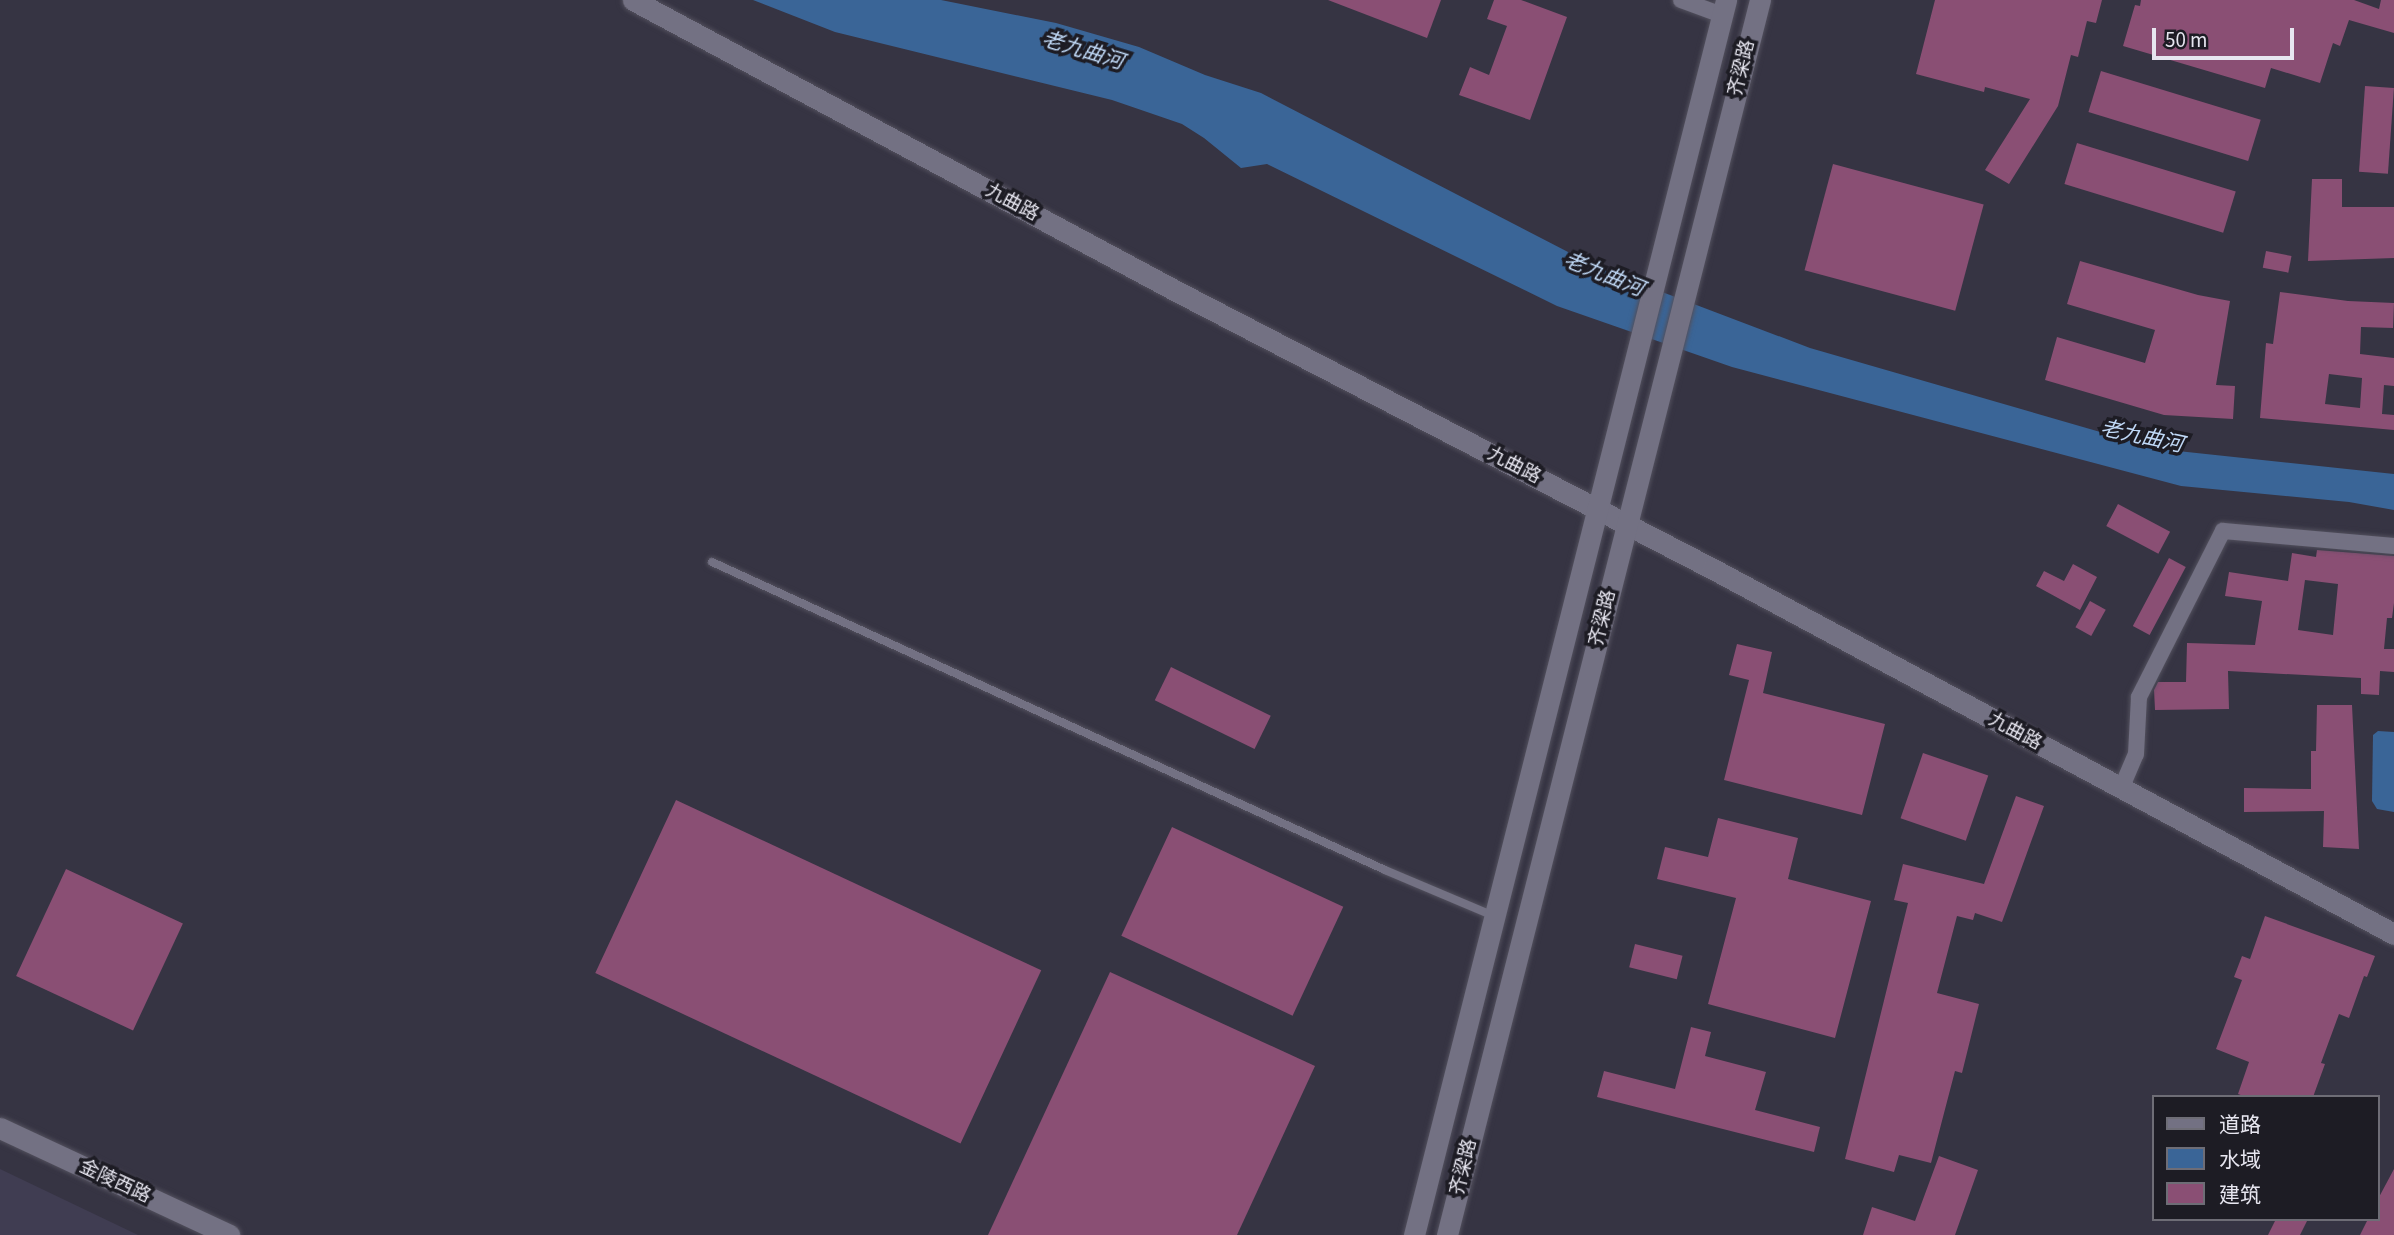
<!DOCTYPE html>
<meta charset="utf-8">
<style>
body{margin:0}
#map{position:relative;width:2394px;height:1235px;overflow:hidden;background:#363443;font-family:"Source Sans 3","Noto Sans SC",sans-serif}
div>[style]{position:absolute}
.built>*{inset:0;background:#403d52}
.water>*{inset:0;background:#3a6597}
.building>*{inset:0;background:#8a4f74;transform-origin:0 0}
.roads{filter:drop-shadow(0 0 2px #52505d) drop-shadow(0 0 2px #52505d)}
.lane>*{height:8px;margin:-4px;padding:0 4px;transform-origin:4px;border-radius:4px;background:#737183}
.street>*{height:16px;margin:-8px;padding:0 8px;transform-origin:8px;border-radius:8px;background:#737183}
.secondary>*{height:21px;margin:-10.5px;padding:0 10.5px;transform-origin:10.5px;border-radius:10.5px;background:#737183}
span{translate:-50% -50%;white-space:nowrap;text-align:center;line-height:1.15;-webkit-text-stroke:7px #1d1c24;paint-order:stroke}
.street-label{font-size:19px;color:#e7e6f0}
.water-label{font-size:21px;color:#c0d9f7;font-style:italic}
.legend{position:absolute;left:2152px;top:1095px;width:228px;height:126px;box-sizing:border-box;background:#1d1c24;border:2px solid #6e6d76;margin:0;padding:9px 12px;list-style:none;font-size:21px;color:#e7e6f0}
.legend li{display:flex;align-items:center;gap:14px;height:35px}
.legend b{width:35px;border:2px solid #6e6d76}
.scale{position:absolute;left:2152px;top:28px;width:142px;height:32px;box-sizing:border-box;border:4px solid #e7e6f0;border-top:0;padding-left:9px;font-size:21px;line-height:24px;white-space:nowrap;color:#e7e6f0;-webkit-text-stroke:5px #1d1c24;paint-order:stroke}
</style>
<div id="map">
<div class="built">
<i style="clip-path:polygon(0 1169px,138px 1235px,0 1235px)"></i>
</div>
<div class="water">
<i style="clip-path:polygon(753px 0,941px 0,1056px 23px,1139px 47px,1205px 75px,1261px 93px,1599px 268px,1810px 348px,2159px 449px,2394px 474px,2394px 510px,2349px 502px,2181px 486px,1732px 367px,1557px 306px,1267px 164px,1241px 168px,1204px 138px,1182px 124px,1112px 100px,835px 32px)"></i>
<i style="clip-path:polygon(2378px 731px,2394px 732px,2394px 812px,2377px 809px,2372px 801px,2373px 735px)"></i>
</div>
<div class="building">
<i style="clip-path:polygon(1328px 0,1441px 0,1427px 38px)"></i>
<i style="clip-path:polygon(1494px 0,1521px 0,1567px 17px,1530px 120px,1459px 95px,1470px 67px,1489px 75px,1507px 26px,1487px 19px)"></i>
<i style="clip-path:polygon(1935px 0,2102px 0,2096px 23px,2087px 21px,2078px 57px,2071px 55px,2058px 106px,2009px 184px,1985px 170px,2030px 99px,1985px 87px,1984px 92px,1916px 74px)"></i>
<i style="clip-path:polygon(2141px 0,2354px 0,2379px 9px,2381px 0,2394px 0,2394px 33px,2349px 20px,2340px 46px,2333px 43px,2320px 83px,2271px 68px,2265px 88px,2123px 46px,2135px 5px,2140px 6px)"></i>
<i style="left:2101px;top:71px;width:167px;height:43px;rotate:17deg"></i>
<i style="left:2365px;top:86px;width:29px;height:86px;rotate:4deg"></i>
<i style="left:2077px;top:143px;width:166px;height:43px;rotate:17deg"></i>
<i style="left:1833px;top:164px;width:156px;height:110px;rotate:15deg"></i>
<i style="clip-path:polygon(2312px 179px,2342px 179px,2342px 207px,2394px 207px,2394px 258px,2308px 261px)"></i>
<i style="left:2266px;top:251px;width:26px;height:17px;rotate:11deg"></i>
<i style="clip-path:polygon(2080px 261px,2198px 295px,2230px 301px,2216px 385px,2235px 386px,2233px 419px,2164px 415px,2045px 380px,2057px 337px,2145px 363px,2155px 330px,2067px 304px)"></i>
<i style="clip-path:polygon(evenodd,2280px 292px,2348px 301px,2394px 303px,2393px 328px,2361px 327px,2360px 354px,2394px 358px,2394px 386px,2384px 385px,2382px 414px,2394px 415px,2394px 430px,2260px 418px,2266px 343px,2273px 344px,2280px 292px,2329px 374px,2362px 378px,2360px 408px,2325px 404px,2329px 374px)"></i>
<i style="left:2118px;top:504px;width:59px;height:25px;rotate:28deg"></i>
<i style="clip-path:polygon(evenodd,2317px 550px,2394px 556px,2394px 603px,2392px 618px,2387px 618px,2384px 649px,2394px 649px,2394px 672px,2380px 671px,2379px 695px,2361px 694px,2361px 678px,2228px 671px,2229px 709px,2155px 710px,2154px 690px,2158px 682px,2186px 682px,2187px 643px,2255px 645px,2262px 601px,2225px 596px,2229px 572px,2288px 581px,2292px 553px,2316px 557px,2317px 550px,2305px 580px,2338px 584px,2333px 635px,2298px 630px,2305px 580px)"></i>
<i style="left:2169px;top:558px;width:19px;height:77px;rotate:28deg"></i>
<i style="clip-path:polygon(2073px 564px,2097px 577px,2080px 610px,2036px 586px,2044px 571px,2064px 581px)"></i>
<i style="left:2090px;top:601px;width:18px;height:30px;rotate:29deg"></i>
<i style="clip-path:polygon(1737px 644px,1772px 652px,1763px 693px,1885px 724px,1862px 815px,1724px 780px,1749px 680px,1729px 675px)"></i>
<i style="left:1171px;top:667px;width:111px;height:37px;rotate:26deg"></i>
<i style="clip-path:polygon(2317px 705px,2352px 705px,2359px 849px,2323px 847px,2324px 811px,2244px 812px,2244px 788px,2311px 789px,2311px 751px,2316px 751px)"></i>
<i style="left:1923px;top:753px;width:69px;height:69px;rotate:19deg"></i>
<i style="clip-path:polygon(2016px 796px,2044px 806px,2002px 922px,1975px 913px,1973px 920px,1957px 916px,1937px 993px,1979px 1004px,1962px 1073px,1955px 1071px,1931px 1163px,1899px 1155px,1894px 1172px,1845px 1159px,1908px 903px,1894px 900px,1903px 864px,1984px 884px)"></i>
<i style="left:676px;top:800px;width:403px;height:191px;rotate:25deg"></i>
<i style="clip-path:polygon(1718px 818px,1798px 838px,1788px 879px,1871px 901px,1835px 1038px,1708px 1004px,1736px 898px,1657px 879px,1665px 847px,1708px 857px)"></i>
<i style="left:1172px;top:827px;width:189px;height:120px;rotate:25deg"></i>
<i style="left:66px;top:869px;width:129px;height:118px;rotate:25deg"></i>
<i style="clip-path:polygon(2265px 916px,2375px 956px,2367px 977px,2364px 976px,2349px 1018px,2339px 1014px,2321px 1063px,2325px 1064px,2313px 1097px,2246px 1097px,2238px 1094px,2249px 1062px,2216px 1049px,2242px 980px,2234px 977px,2242px 956px,2250px 959px)"></i>
<i style="left:1635px;top:944px;width:49px;height:24px;rotate:14deg"></i>
<i style="clip-path:polygon(1110px 972px,1315px 1066px,1237px 1235px,988px 1235px)"></i>
<i style="clip-path:polygon(1691px 1027px,1711px 1032px,1705px 1056px,1766px 1072px,1755px 1110px,1820px 1127px,1814px 1152px,1597px 1097px,1604px 1071px,1675px 1089px)"></i>
<i style="clip-path:polygon(1939px 1156px,1978px 1170px,1955px 1235px,1863px 1235px,1872px 1207px,1915px 1221px)"></i>
<i style="clip-path:polygon(2394px 1169px,2394px 1235px,2360px 1235px,2368px 1219px,2378px 1219px,2378px 1199px)"></i>
<i style="clip-path:polygon(2276px 1219px,2308px 1219px,2300px 1235px,2268px 1235px)"></i>
</div>
<div class="roads">
<div class="lane">
<i style="left:712px;top:562px;width:740px;rotate:24.59deg"></i>
<i style="left:1385px;top:870px;width:118px;rotate:22.9deg"></i>
</div>
<div class="street">
<i style="left:1681px;top:0;width:44px;rotate:20.1deg"></i>
<i style="left:2121px;top:789px;width:38px;rotate:-67deg"></i>
<i style="left:2136px;top:754px;width:57px;rotate:-87deg"></i>
<i style="left:2139px;top:697px;width:186px;rotate:-63.2deg"></i>
<i style="left:2223px;top:531px;width:172px;rotate:5deg"></i>
</div>
<div class="secondary">
<i style="left:633px;top:0;width:621px;rotate:28.18deg"></i>
<i style="left:1180px;top:293px;width:600px;rotate:27.38deg"></i>
<i style="left:1713px;top:569px;width:773px;rotate:28.19deg"></i>
<i style="left:0;top:1128px;width:253px;rotate:25deg"></i>
<i style="left:1414px;top:1235px;width:1274px;rotate:-75.82deg"></i>
<i style="left:1447px;top:1235px;width:1274px;rotate:-75.78deg"></i>
</div>
</div>
<div class="street-label">
<span style="left:1742px;top:68px;rotate:-76deg">齐梁路</span>
<span style="left:1012px;top:203px;rotate:28deg">九曲路</span>
<span style="left:1514px;top:466px;rotate:27deg">九曲路</span>
<span style="left:1603px;top:618px;rotate:-76deg">齐梁路</span>
<span style="left:2015px;top:732px;rotate:28deg">九曲路</span>
<span style="left:1464px;top:1167px;rotate:-76deg">齐梁路</span>
<span style="left:115px;top:1182px;rotate:25deg">金陵西路</span>
</div>
<div class="water-label">
<span style="left:1083px;top:50px;rotate:17deg">老九曲河</span>
<span style="left:1604px;top:274px;rotate:22deg">老九曲河</span>
<span style="left:2142px;top:436px;rotate:12deg">老九曲河</span>
</div>
<ul class="legend">
<li><b style="height:9px;background:#737183"></b>道路</li>
<li><b style="height:19px;background:#3a6597"></b>水域</li>
<li><b style="height:19px;background:#8a4f74"></b>建筑</li>
</ul>
<div class="scale">50 m</div>
</div>
